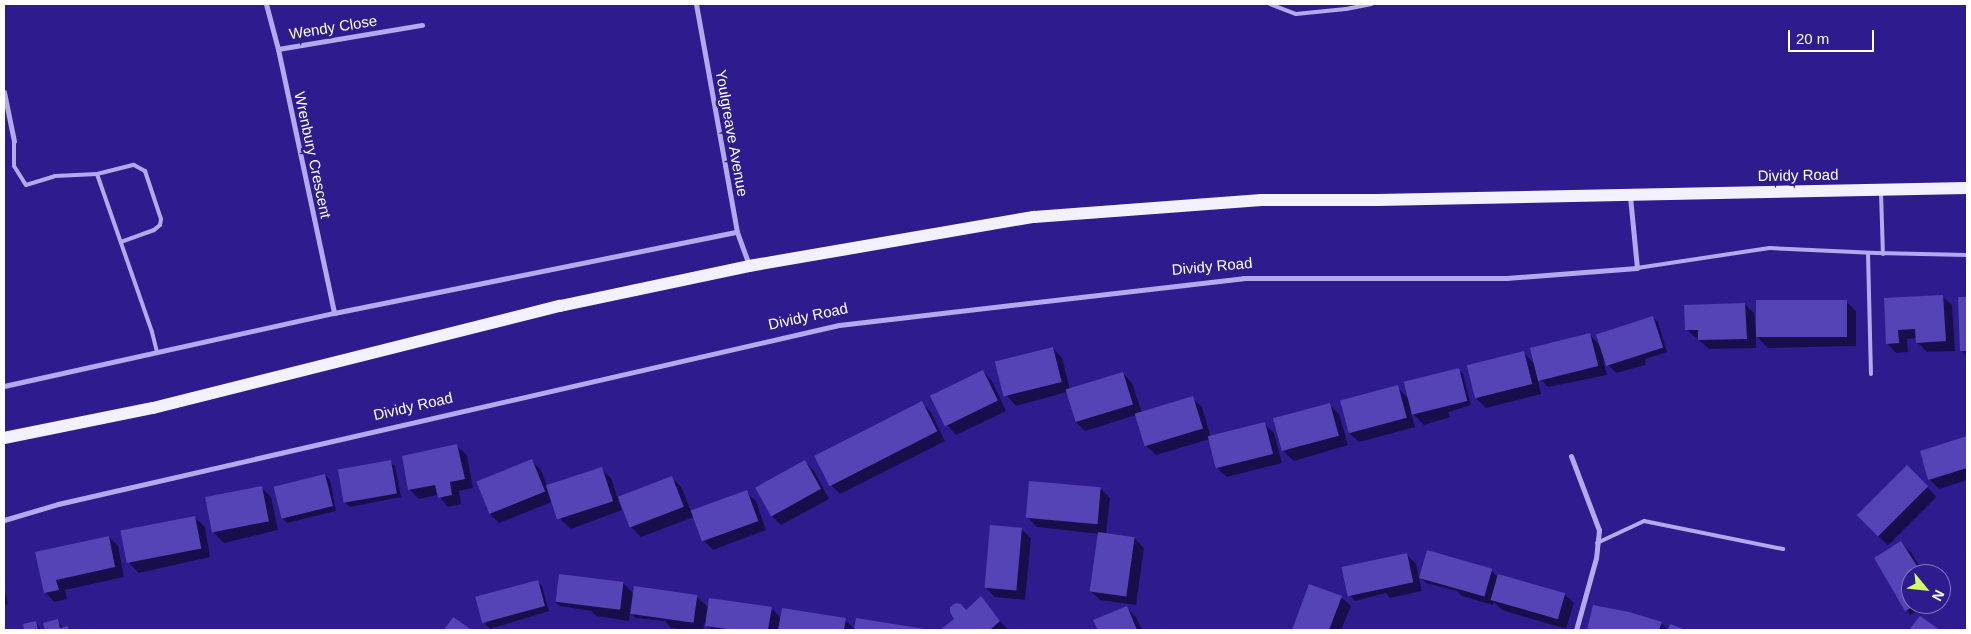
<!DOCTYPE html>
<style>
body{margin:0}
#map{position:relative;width:1971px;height:634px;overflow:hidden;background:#2e1c8e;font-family:Helvetica,sans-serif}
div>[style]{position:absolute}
.shadow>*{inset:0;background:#0007;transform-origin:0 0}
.building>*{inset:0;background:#5544b6;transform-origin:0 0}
.lane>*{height:4px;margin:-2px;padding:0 2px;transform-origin:2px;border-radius:2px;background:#b3aaed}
.street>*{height:5px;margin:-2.5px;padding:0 2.5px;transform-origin:2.5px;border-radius:2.5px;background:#b3aaed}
.primary>*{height:12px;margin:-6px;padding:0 6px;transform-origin:6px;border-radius:6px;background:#f3f1ff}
span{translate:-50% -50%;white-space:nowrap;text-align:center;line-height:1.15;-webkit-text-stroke:5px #2e1c8e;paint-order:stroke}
.street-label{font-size:15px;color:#fff}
.frame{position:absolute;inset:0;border:5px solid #fff;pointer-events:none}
.north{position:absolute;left:1901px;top:564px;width:50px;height:50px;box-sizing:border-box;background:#2e1c8e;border:1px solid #8277bb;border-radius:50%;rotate:118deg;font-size:14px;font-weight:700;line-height:20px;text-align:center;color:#fff}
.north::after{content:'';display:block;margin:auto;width:18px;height:22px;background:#d1fd68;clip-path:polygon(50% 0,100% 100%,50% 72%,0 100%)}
.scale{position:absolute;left:1788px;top:30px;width:86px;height:22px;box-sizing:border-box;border:2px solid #fff;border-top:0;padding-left:6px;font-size:15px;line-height:18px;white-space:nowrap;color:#fff;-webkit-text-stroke:4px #2e1c8e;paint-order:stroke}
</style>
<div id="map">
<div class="shadow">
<i style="clip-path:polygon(1942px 296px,1952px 305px,1955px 351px,1927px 352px,1918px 343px,1917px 338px,1907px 339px,1908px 352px,1896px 353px,1887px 343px,1885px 299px)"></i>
<i style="clip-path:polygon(1960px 298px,1967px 298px,1967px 357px,1961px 350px)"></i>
<i style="clip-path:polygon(1846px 301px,1856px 311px,1856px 346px,1768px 348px,1756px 336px,1756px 348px,1709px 349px,1686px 329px,1745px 304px,1754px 313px,1756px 333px,1758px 333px)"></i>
<i style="clip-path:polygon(1653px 317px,1658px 322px,1667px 352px,1645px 359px,1646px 365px,1616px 373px,1603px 360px,1607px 375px,1548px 387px,1537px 376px,1541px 394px,1486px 408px,1477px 399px,1524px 353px,1535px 365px,1590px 335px,1601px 346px)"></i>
<i style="clip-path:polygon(1053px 348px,1062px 358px,1070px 389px,1123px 373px,1132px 383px,1142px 413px,1192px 398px,1202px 407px,1211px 438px,1264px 423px,1274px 433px,1282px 463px,1227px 477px,1217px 468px,1210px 439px,1156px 455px,1146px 446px,1136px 415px,1085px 431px,1075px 421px,1067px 392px,1016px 406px,1007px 396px)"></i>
<i style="clip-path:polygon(1458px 370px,1463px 374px,1471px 405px,1448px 412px,1450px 417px,1424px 425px,1411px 412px,1415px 427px,1359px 442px,1349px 433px,1342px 402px,1397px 387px,1410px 400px)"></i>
<i style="clip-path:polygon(983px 371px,992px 381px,1006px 411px,956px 435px,947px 425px)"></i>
<i style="clip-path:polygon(922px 403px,931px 412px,945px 441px,840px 494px,830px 484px,816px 457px)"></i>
<i style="clip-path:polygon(1329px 404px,1339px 414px,1348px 445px,1294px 461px,1284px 452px)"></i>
<i style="clip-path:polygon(1967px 437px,1967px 480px,1939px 489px,1930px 480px,1921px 452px)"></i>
<i style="clip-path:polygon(457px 446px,467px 455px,473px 488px,459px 491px,461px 504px,448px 507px,438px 495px,419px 499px,409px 489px)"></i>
<i style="clip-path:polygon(532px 461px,541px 470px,548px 489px,601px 469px,611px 478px,618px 499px,672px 478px,681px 487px,692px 513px,746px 492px,756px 501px,766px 530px,713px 550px,704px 541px,694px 517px,641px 537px,632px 528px,621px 499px,618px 500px,622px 510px,571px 529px,561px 520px,554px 501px,499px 523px,489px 513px)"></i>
<i style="clip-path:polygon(805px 461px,814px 471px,829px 499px,781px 525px,771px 515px)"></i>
<i style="clip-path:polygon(390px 462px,395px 466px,401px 497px,350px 507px,345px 503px,339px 472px)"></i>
<i style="left:1907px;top:467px;width:42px;height:69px;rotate:45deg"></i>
<i style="clip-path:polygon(325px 475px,330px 480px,336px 511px,287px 523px,282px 518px)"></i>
<i style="clip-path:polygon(1031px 482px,1101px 489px,1110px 498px,1106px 534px,1134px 538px,1144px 548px,1136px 605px,1100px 600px,1090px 591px,1099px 534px,1037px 527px,1028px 518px)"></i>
<i style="clip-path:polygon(261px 487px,271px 497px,278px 530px,224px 543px,214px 533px)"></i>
<i style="clip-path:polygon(195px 518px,205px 527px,210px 557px,139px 573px,129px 563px)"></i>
<i style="clip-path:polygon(1021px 529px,1031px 538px,1025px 600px,995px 597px,985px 587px)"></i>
<i style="clip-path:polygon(109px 537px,118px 546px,124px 577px,65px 590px,67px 599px,54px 602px,45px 592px,36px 553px)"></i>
<i style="clip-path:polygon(1901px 543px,1911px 552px,1924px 574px,1911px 574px,1911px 604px,1931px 604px,1910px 615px,1893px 587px)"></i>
<i style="clip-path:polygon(1407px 555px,1416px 564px,1422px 591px,1390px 598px,1386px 593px,1355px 601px,1351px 596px)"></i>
<i style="clip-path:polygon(1491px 570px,1498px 578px,1564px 594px,1574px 603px,1566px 629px,1502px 610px,1494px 602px,1493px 605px,1462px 596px,1457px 591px,1426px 583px,1421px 578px)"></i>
<i style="clip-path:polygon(537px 581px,542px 586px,549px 611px,490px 629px,485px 624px)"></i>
<i style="clip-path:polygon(623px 583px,634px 594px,666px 592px,697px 597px,709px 608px,771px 608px,782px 619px,845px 620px,856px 630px,857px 619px,922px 630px,712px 630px,704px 623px,703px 630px,685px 630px,671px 628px,665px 621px,636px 618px,630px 613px,629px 621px,596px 616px,591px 611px,560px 606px,555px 602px)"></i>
<i style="clip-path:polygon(4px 586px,8px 604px,4px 605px)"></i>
<i style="clip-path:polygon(1310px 586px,1341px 597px,1351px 606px,1341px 630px,1293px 630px)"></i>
<i style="clip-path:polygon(981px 598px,1008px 630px,942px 630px,967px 611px)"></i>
<i style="clip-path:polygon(1126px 607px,1136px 617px,1142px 630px,1099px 630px,1095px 621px)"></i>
<i style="clip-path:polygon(58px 621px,63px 628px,68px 627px,71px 630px,47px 630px,45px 624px)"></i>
<i style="clip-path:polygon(36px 622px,41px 630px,26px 630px,25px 625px)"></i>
<i style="clip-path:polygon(1661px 623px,1668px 630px,1589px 630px)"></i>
</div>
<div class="building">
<i style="clip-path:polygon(1943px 295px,1946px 341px,1916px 343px,1915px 329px,1898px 330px,1899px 343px,1886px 344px,1884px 298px)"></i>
<i style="clip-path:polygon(1958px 297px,1967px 297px,1967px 351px,1960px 351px)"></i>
<i style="left:1847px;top:300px;width:37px;height:91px;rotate:90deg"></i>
<i style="clip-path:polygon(1745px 303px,1747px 339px,1698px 340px,1698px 330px,1685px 330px,1684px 305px)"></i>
<i style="left:1653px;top:316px;width:33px;height:60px;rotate:72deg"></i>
<i style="left:1590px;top:333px;width:34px;height:62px;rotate:76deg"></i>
<i style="left:1053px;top:347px;width:36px;height:60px;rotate:76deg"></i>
<i style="left:1524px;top:351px;width:34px;height:59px;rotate:76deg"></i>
<i style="left:1459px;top:368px;width:34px;height:57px;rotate:76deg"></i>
<i style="left:983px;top:370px;width:34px;height:59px;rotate:64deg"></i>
<i style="left:1123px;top:372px;width:34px;height:60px;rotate:73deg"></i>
<i style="left:1398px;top:385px;width:34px;height:60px;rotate:75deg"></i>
<i style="left:1193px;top:396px;width:34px;height:61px;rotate:73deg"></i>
<i style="left:922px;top:401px;width:34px;height:121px;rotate:63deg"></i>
<i style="left:1330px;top:403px;width:34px;height:59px;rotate:75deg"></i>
<i style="left:1265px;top:422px;width:33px;height:59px;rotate:76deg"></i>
<i style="clip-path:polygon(1967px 436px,1967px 468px,1928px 480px,1920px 451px)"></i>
<i style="clip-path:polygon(457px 444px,465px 479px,450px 482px,452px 495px,438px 498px,435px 485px,408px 490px,402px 456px)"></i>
<i style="left:532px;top:459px;width:35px;height:60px;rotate:68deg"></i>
<i style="left:391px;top:460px;width:34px;height:54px;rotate:80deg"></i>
<i style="left:805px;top:460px;width:33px;height:57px;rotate:61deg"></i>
<i style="left:1907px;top:465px;width:30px;height:71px;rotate:45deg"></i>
<i style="left:602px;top:467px;width:36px;height:59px;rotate:72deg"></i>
<i style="left:325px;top:474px;width:33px;height:53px;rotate:76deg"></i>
<i style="left:672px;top:476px;width:33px;height:58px;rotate:69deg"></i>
<i style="left:1029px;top:481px;width:72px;height:37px;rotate:5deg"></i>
<i style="left:262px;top:486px;width:36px;height:58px;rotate:79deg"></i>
<i style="left:747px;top:490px;width:33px;height:60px;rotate:70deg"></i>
<i style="left:195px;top:516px;width:33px;height:76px;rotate:79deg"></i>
<i style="left:990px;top:525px;width:32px;height:63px;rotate:5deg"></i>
<i style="left:1098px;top:532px;width:37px;height:60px;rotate:8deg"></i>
<i style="clip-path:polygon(109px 536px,115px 567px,56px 580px,59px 590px,44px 593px,35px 552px)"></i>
<i style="clip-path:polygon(1901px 541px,1922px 574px,1911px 574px,1911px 604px,1918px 604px,1905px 611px,1874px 558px)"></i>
<i style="left:1427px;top:550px;width:68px;height:29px;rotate:16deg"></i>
<i style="left:1407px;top:553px;width:30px;height:67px;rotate:78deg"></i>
<i style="left:559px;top:574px;width:65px;height:28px;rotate:7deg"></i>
<i style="left:1498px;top:574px;width:70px;height:27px;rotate:16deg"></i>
<i style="left:538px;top:580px;width:27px;height:65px;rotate:75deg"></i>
<i style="clip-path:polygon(1309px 584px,1342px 596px,1329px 630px,1292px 630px)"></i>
<i style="left:634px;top:586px;width:64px;height:28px;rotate:8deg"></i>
<i style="clip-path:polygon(981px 596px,1000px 621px,990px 630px,940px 630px,954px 619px,950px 612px,950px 607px,956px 603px,961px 604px,966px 610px)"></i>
<i style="clip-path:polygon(709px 598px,772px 607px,768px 630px,734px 630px,705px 626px)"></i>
<i style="clip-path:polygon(1593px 605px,1629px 612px,1662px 622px,1659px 630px,1587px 630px)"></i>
<i style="clip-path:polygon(1127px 606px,1137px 630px,1098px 630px,1093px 620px)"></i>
<i style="clip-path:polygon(782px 608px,846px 618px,844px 630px,778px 630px)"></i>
<i style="clip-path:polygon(1920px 616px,1940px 630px,1909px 630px)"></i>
<i style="clip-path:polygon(453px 617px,472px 630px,444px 630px)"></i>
<i style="clip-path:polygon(856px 618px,925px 629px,925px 630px,854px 630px)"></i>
<i style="clip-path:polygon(58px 619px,60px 628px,68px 626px,69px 630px,45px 630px,43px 623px)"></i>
<i style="clip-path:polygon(36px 621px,38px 630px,24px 630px,23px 624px)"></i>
<i style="clip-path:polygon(1670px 624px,1686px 630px,1668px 630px)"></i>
</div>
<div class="lane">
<i style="left:1270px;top:4px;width:28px;rotate:21deg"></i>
<i style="left:1296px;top:14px;width:50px;rotate:-5.7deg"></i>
<i style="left:1346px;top:9px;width:26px;rotate:-11deg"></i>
<i style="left:14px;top:141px;width:25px;rotate:90deg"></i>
<i style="left:14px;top:166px;width:22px;rotate:58deg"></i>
<i style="left:26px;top:185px;width:30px;rotate:-17deg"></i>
<i style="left:55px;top:176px;width:42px;rotate:-2.7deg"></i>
<i style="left:97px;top:174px;width:167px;rotate:70.8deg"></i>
<i style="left:152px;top:332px;width:21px;rotate:76deg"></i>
<i style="left:97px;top:174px;width:38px;rotate:-14deg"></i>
<i style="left:134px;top:165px;width:13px;rotate:29deg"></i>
<i style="left:145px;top:171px;width:51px;rotate:71.6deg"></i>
<i style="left:161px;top:219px;width:6px;rotate:99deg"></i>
<i style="left:160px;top:225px;width:8px;rotate:140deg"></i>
<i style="left:154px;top:230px;width:35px;rotate:160deg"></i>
<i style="left:1881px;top:192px;width:62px;rotate:88.2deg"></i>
<i style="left:1868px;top:253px;width:121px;rotate:88.6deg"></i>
<i style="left:1637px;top:268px;width:134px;rotate:-8.6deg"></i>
<i style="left:1770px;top:248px;width:106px;rotate:2.7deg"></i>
<i style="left:1876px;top:253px;width:91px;rotate:1.3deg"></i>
<i style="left:1597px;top:543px;width:52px;rotate:-25.1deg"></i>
<i style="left:1644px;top:521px;width:142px;rotate:11.4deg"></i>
</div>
<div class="street">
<i style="left:266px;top:4px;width:47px;rotate:75.1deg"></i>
<i style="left:278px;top:49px;width:270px;rotate:78deg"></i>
<i style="left:696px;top:4px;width:232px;rotate:79.8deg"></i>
<i style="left:737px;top:232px;width:35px;rotate:70deg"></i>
<i style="left:278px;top:49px;width:146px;rotate:-9.5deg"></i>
<i style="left:4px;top:92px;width:50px;rotate:78.5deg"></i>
<i style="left:4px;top:386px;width:338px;rotate:-12.5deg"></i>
<i style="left:334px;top:313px;width:411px;rotate:-11.4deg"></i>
<i style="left:1571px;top:456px;width:79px;rotate:69.3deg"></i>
<i style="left:1599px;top:530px;width:28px;rotate:96deg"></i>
<i style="left:1596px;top:558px;width:75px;rotate:105.5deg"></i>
<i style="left:4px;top:520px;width:56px;rotate:-16.5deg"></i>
<i style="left:58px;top:504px;width:801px;rotate:-12.91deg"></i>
<i style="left:839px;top:325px;width:407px;rotate:-6.6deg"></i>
<i style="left:1243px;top:278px;width:263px"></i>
<i style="left:1506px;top:278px;width:131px;rotate:-4.4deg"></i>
<i style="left:1637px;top:268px;width:72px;rotate:-95.6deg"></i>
</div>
<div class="primary">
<i style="left:4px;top:438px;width:152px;rotate:-11.4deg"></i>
<i style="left:153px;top:408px;width:420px;rotate:-14.1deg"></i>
<i style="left:560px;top:306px;width:193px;rotate:-11.9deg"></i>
<i style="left:749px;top:266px;width:289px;rotate:-9.8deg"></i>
<i style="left:1034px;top:217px;width:228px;rotate:-4.3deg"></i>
<i style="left:1261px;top:200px;width:116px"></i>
<i style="left:1377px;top:200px;width:590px;rotate:-1.17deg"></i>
</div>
<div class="street-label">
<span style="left:333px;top:27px;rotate:-9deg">Wendy Close</span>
<span style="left:732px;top:133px;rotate:80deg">Youlgreave Avenue</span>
<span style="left:313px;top:155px;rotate:78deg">Wrenbury Crescent</span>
<span style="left:1798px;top:175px;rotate:-1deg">Dividy Road</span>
<span style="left:1212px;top:266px;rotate:-5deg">Dividy Road</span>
<span style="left:808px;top:316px;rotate:-12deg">Dividy Road</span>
<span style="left:413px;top:406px;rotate:-13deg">Dividy Road</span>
</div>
<div class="frame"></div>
<div class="north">N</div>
<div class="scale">20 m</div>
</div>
